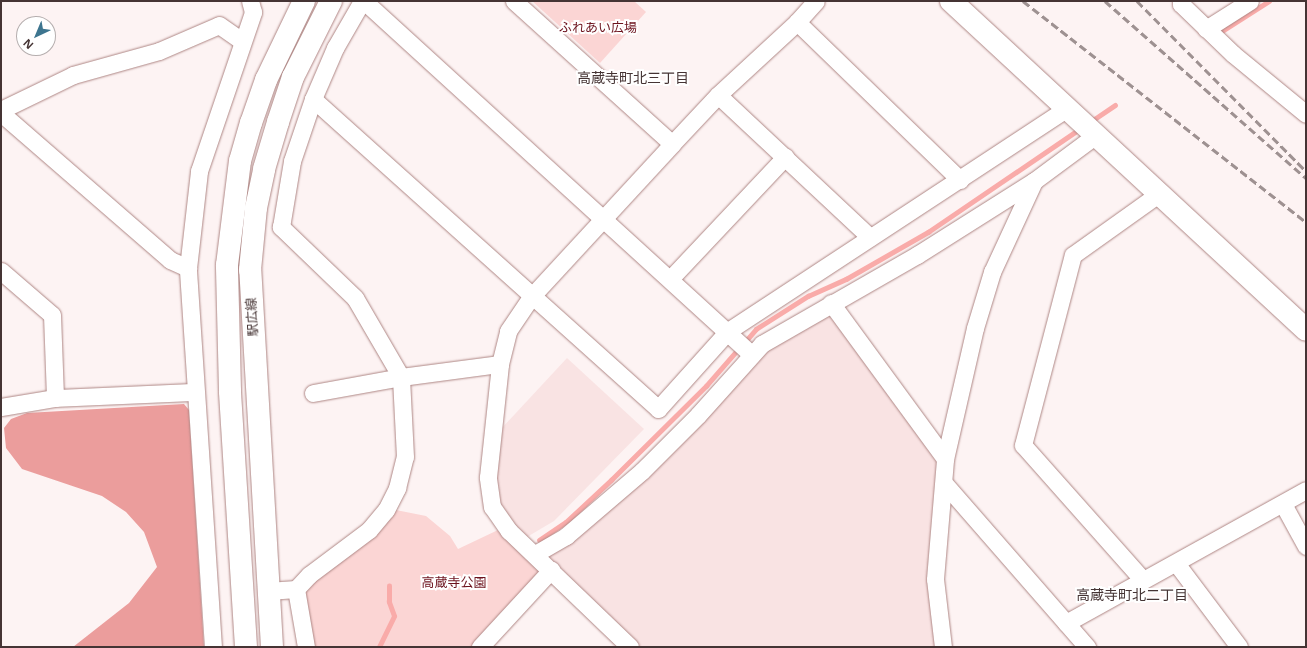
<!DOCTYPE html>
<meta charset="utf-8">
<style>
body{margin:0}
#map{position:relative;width:1307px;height:648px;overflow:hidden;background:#fdf3f3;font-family:"Noto Sans","Noto Sans JP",sans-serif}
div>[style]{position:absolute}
.built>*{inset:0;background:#f9e3e3}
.green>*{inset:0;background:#fbd5d4}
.forest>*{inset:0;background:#eb9d9c}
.stream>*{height:4.5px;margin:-2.25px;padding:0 2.25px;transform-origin:2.25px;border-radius:2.25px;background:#f9aba9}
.roads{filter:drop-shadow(0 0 1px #ae8684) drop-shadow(0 0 1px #ae8684)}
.street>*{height:17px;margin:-8.5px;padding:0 8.5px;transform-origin:8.5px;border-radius:8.5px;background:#fff}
.secondary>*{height:22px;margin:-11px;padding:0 11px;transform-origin:11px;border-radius:11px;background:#fff}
.rail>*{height:3px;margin-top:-1.5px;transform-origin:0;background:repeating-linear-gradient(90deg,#9e9191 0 8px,transparent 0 12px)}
span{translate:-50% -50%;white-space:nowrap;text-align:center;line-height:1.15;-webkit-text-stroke:4px #fff;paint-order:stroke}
.park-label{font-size:13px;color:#6c121d}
.street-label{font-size:13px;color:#453434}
.neighbourhood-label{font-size:14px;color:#453434}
.frame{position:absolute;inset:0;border:2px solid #453434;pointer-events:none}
.north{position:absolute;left:16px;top:16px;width:40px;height:40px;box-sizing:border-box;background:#fff;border:1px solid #b5aeae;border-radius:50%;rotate:224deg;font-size:11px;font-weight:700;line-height:16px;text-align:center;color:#453434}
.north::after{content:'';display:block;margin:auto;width:14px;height:18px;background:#3d758f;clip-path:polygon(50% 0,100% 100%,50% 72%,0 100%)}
</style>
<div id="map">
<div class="built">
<i style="clip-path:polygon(830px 311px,937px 456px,927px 575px,936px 647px,639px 647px,543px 552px,758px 356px)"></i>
<i style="clip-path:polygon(567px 358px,644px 429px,554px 521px,527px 537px,508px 520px,497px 498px,496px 487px,500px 430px)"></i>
</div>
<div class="green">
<i style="clip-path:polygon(532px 1px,634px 1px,646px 12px,600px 63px)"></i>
<i style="clip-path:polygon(396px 510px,426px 516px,450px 536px,458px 549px,498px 530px,543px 572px,474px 647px,314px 647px,305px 590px,308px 584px,370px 540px)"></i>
</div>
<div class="forest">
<i style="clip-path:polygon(184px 404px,189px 410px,204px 647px,73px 647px,129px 603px,157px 567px,144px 532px,126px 512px,102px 496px,22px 469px,6px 448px,4px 428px,11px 419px,27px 413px)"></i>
</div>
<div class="stream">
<i style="left:1219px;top:33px;width:59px;rotate:-32.6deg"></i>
<i style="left:1090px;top:122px;width:30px;rotate:-34deg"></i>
<i style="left:744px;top:343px;width:18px;rotate:-49deg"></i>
<i style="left:756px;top:329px;width:62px;rotate:-32.4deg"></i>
<i style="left:808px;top:296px;width:42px;rotate:-24.1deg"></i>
<i style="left:846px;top:279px;width:95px;rotate:-29.8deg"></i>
<i style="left:928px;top:232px;width:185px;rotate:-34.2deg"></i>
<i style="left:539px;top:540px;width:32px;rotate:-34deg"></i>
<i style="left:566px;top:522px;width:62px;rotate:-43deg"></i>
<i style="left:611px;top:480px;width:134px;rotate:-44.7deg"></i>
<i style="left:706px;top:386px;width:50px;rotate:-49deg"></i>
<i style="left:379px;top:647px;width:34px;rotate:-64deg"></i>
<i style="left:394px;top:616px;width:15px;rotate:-110deg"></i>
<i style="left:389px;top:602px;width:16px;rotate:-90deg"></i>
</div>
<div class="roads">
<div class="street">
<i style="left:364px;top:1px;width:524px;rotate:42.37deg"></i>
<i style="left:514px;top:1px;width:213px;rotate:42.1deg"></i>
<i style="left:1181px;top:1px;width:3px;rotate:90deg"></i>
<i style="left:1181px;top:4px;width:72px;rotate:43.9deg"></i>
<i style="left:1233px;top:54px;width:94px;rotate:39.4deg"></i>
<i style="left:797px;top:22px;width:227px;rotate:44.1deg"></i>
<i style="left:1206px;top:29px;width:52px;rotate:-32.5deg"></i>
<i style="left:718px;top:95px;width:208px;rotate:43.1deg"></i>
<i style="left:313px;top:99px;width:464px;rotate:41.9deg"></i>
<i style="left:658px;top:409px;width:105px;rotate:-48.1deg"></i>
<i style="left:728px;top:331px;width:404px;rotate:-33.3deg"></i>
<i style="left:1px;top:110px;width:80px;rotate:-25.9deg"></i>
<i style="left:73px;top:75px;width:89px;rotate:-15.6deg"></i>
<i style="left:159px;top:51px;width:65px;rotate:-23.4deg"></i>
<i style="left:219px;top:25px;width:28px;rotate:35deg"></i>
<i style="left:1px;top:113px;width:224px;rotate:41deg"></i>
<i style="left:170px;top:260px;width:20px;rotate:24deg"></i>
<i style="left:1px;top:271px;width:67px;rotate:40.8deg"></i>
<i style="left:52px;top:315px;width:83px;rotate:87.9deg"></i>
<i style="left:670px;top:279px;width:168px;rotate:-46.7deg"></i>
<i style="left:831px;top:303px;width:193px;rotate:53.8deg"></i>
<i style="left:313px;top:393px;width:89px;rotate:-10.3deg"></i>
<i style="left:401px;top:377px;width:100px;rotate:-7.5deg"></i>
<i style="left:1px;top:407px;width:55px;rotate:-9.5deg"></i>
<i style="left:55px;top:398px;width:140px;rotate:-2.5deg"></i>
<i style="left:944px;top:483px;width:218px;rotate:48.9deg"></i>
<i style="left:1283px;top:504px;width:48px;rotate:61.3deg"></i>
<i style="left:535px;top:554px;width:36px;rotate:-30deg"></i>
<i style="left:566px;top:536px;width:100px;rotate:-40.5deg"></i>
<i style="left:642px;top:471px;width:79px;rotate:-45deg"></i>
<i style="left:698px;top:415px;width:96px;rotate:-48deg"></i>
<i style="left:762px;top:344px;width:179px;rotate:-29.9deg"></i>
<i style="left:917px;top:255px;width:138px;rotate:-32.3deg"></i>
<i style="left:1034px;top:181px;width:77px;rotate:-36.6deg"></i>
<i style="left:1176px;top:563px;width:105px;rotate:53.1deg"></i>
<i style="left:1142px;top:579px;width:179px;rotate:-131.6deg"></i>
<i style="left:1023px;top:445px;width:196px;rotate:-75.3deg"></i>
<i style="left:1073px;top:255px;width:107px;rotate:-35.5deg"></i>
<i style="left:296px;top:589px;width:59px;rotate:80.2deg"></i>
<i style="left:268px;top:591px;width:28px;rotate:-4deg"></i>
<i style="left:296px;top:589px;width:19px;rotate:-47deg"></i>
<i style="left:309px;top:575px;width:75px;rotate:-36.9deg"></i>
<i style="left:369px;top:530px;width:26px;rotate:-50deg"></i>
<i style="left:386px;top:510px;width:25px;rotate:-63deg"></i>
<i style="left:397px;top:488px;width:32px;rotate:-76deg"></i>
<i style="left:405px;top:457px;width:80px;rotate:-92.9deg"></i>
<i style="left:401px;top:377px;width:91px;rotate:-120.2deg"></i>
<i style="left:355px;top:298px;width:103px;rotate:-136.2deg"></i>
<i style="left:281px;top:227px;width:67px;rotate:-80.5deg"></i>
<i style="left:292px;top:161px;width:65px;rotate:-71.3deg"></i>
<i style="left:313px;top:99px;width:56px;rotate:-66.7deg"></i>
<i style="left:335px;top:48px;width:54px;rotate:-60.1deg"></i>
<i style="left:1066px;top:623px;width:274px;rotate:-29deg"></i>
<i style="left:213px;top:647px;width:380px;rotate:-93.8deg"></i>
<i style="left:188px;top:268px;width:98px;rotate:-83.5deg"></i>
<i style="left:199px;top:171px;width:168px;rotate:-71.2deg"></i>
<i style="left:253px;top:12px;width:11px;rotate:-105deg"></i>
<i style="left:480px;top:647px;width:105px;rotate:-47.3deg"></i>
<i style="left:630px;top:647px;width:168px;rotate:-136.2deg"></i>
<i style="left:509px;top:531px;width:29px;rotate:-125deg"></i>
<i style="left:492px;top:507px;width:30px;rotate:-98deg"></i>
<i style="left:488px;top:477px;width:114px;rotate:-83.9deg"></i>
<i style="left:500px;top:364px;width:34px;rotate:-76deg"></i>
<i style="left:508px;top:331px;width:41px;rotate:-55.9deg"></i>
<i style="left:531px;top:297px;width:208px;rotate:-47.3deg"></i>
<i style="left:672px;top:144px;width:67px;rotate:-46.8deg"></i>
<i style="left:718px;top:95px;width:108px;rotate:-42.7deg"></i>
<i style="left:797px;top:22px;width:28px;rotate:-48deg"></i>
<i style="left:943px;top:647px;width:68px;rotate:-96.7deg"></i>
<i style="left:935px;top:579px;width:120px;rotate:-85.2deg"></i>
<i style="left:945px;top:459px;width:134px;rotate:-77.1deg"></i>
<i style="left:975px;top:328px;width:59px;rotate:-73.1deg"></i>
<i style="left:992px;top:272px;width:100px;rotate:-65.2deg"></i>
</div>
<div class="secondary">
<i style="left:951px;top:1px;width:484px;rotate:42.8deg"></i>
<i style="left:246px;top:647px;width:256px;rotate:-93.6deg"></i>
<i style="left:230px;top:391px;width:126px;rotate:-91.4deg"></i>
<i style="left:227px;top:265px;width:105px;rotate:-82.9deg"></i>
<i style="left:240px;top:161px;width:40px;rotate:-74deg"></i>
<i style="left:251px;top:123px;width:46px;rotate:-70.8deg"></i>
<i style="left:266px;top:80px;width:88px;rotate:-64.3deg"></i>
<i style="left:272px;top:647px;width:378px;rotate:-93.3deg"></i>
<i style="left:250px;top:270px;width:62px;rotate:-84.5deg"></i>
<i style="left:256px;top:208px;width:40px;rotate:-78deg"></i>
<i style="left:264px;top:169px;width:49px;rotate:-73.4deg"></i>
<i style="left:278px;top:122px;width:47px;rotate:-71.6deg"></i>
<i style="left:293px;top:77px;width:85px;rotate:-63.4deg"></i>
</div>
</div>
<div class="rail">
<i style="left:1023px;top:1px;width:359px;rotate:38deg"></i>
<i style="left:1105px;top:1px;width:268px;rotate:41.4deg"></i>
<i style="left:1137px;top:1px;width:238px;rotate:45.2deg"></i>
</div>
<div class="park-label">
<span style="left:598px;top:27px">ふれあい広場</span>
<span style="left:454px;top:582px">高蔵寺公園</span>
</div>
<div class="street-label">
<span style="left:252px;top:317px;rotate:-93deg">駅広線</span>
</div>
<div class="neighbourhood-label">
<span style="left:633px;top:78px">高蔵寺町北三丁目</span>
<span style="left:1132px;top:595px">高蔵寺町北二丁目</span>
</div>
<div class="frame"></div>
<div class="north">N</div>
</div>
